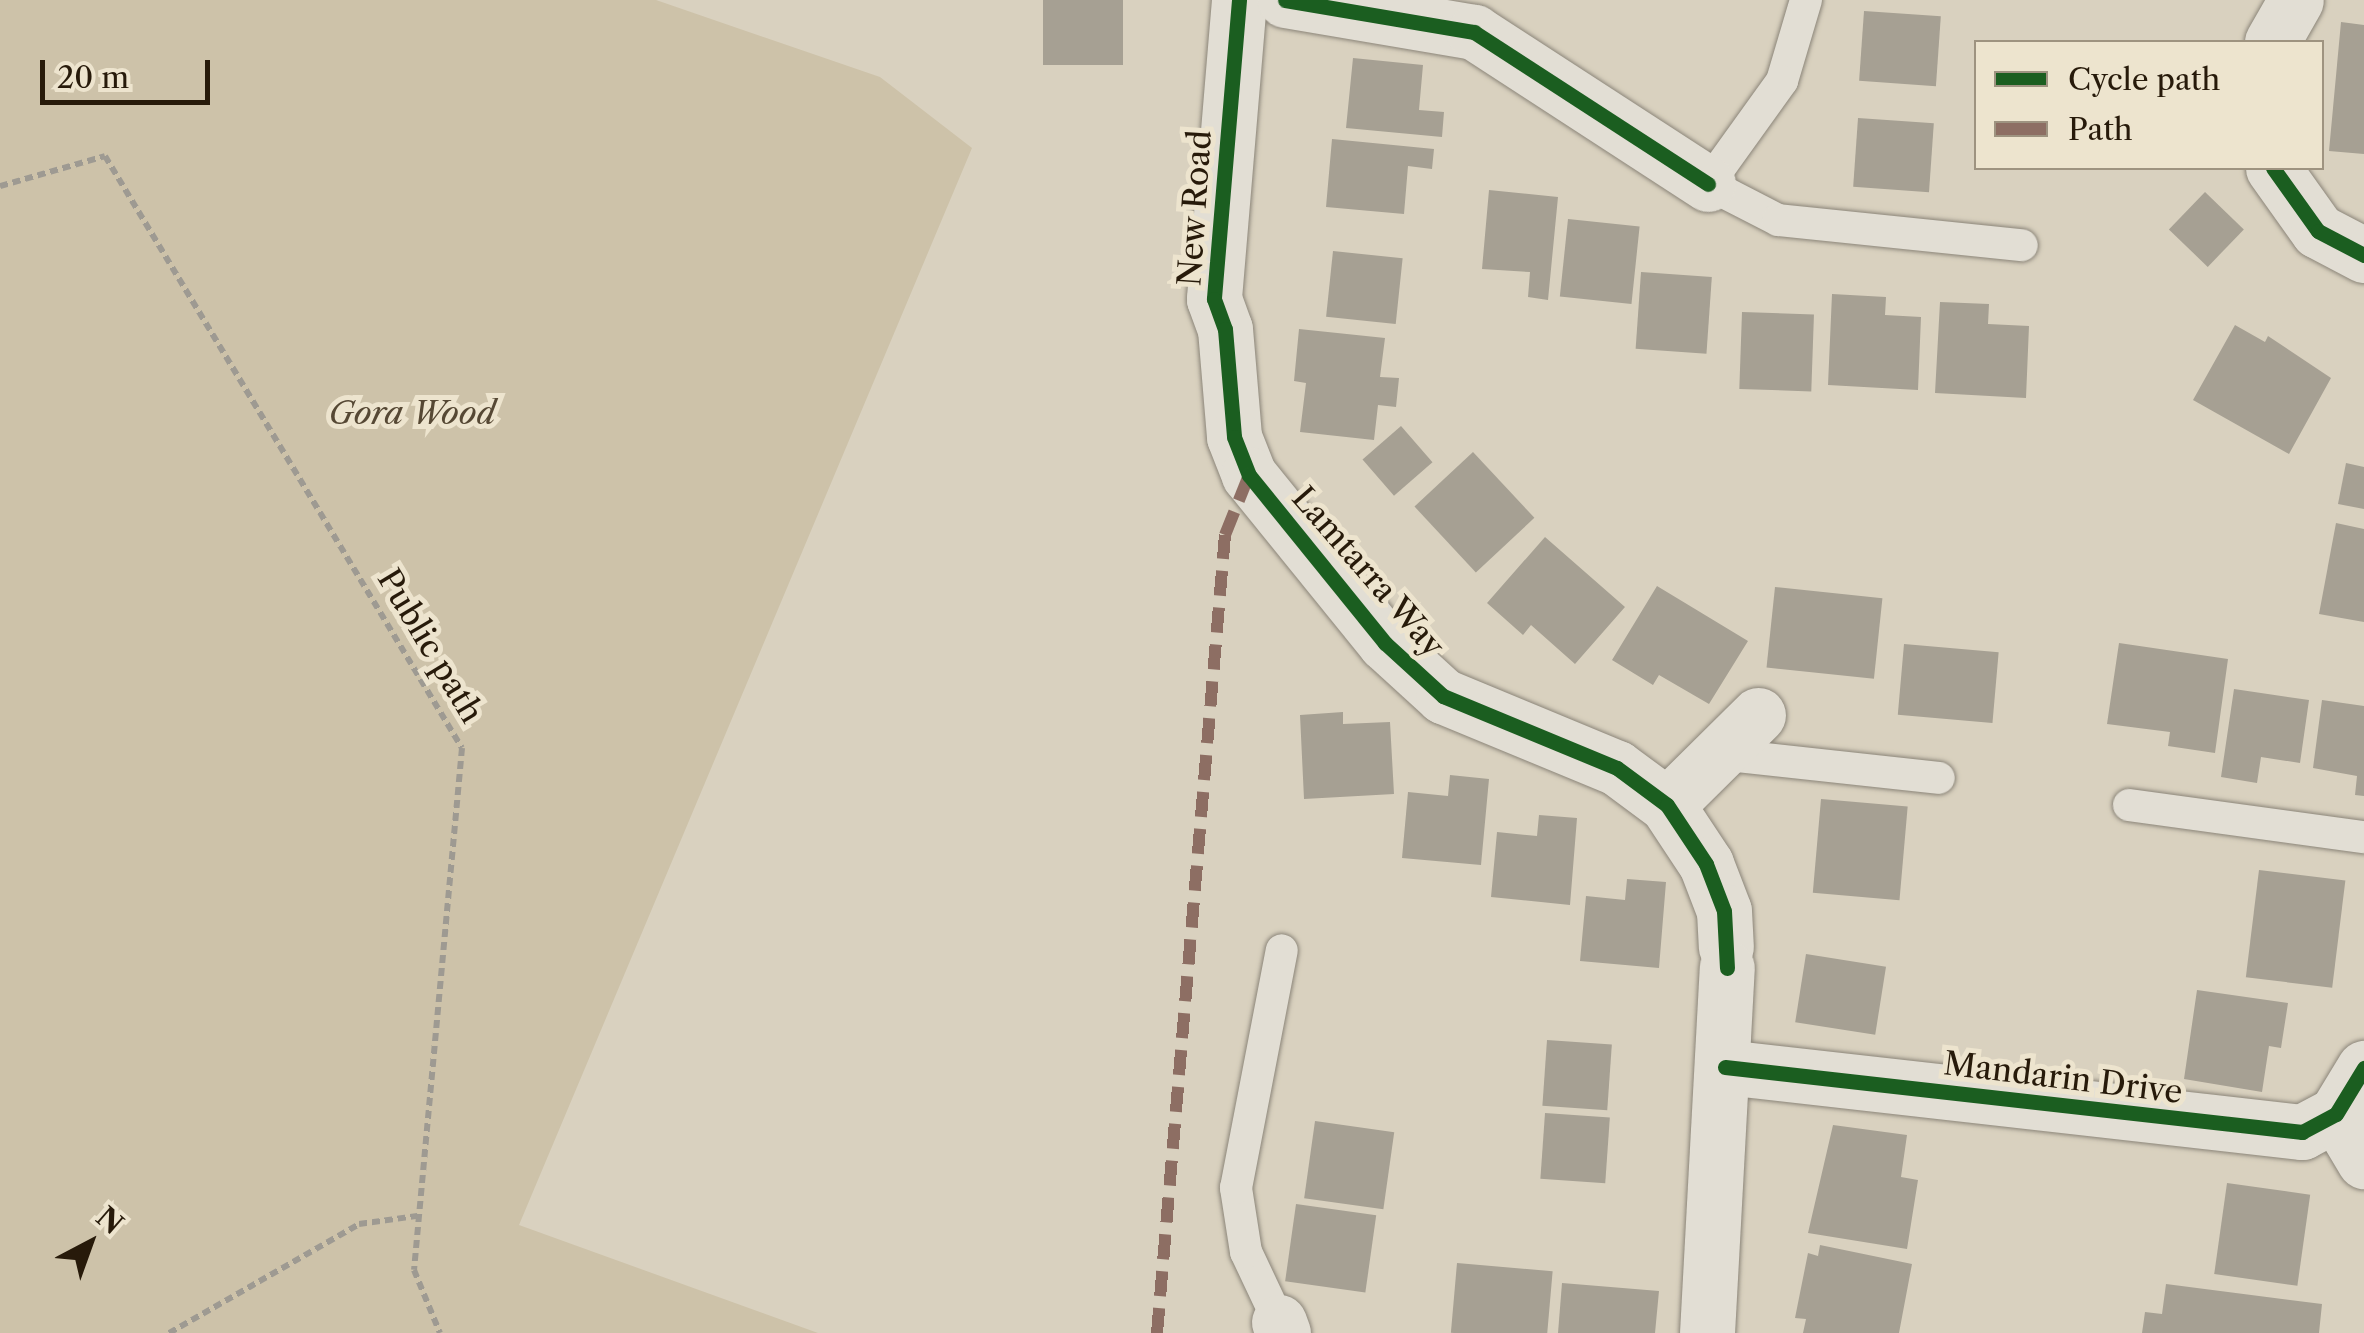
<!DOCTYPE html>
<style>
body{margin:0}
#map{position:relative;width:2364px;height:1333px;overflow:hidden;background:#d9d1bf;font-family:"Libre Caslon Text",serif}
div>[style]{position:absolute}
.green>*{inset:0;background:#cdc2a9}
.building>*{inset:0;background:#a6a093;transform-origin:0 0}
.path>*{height:6px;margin-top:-3px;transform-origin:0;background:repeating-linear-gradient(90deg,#9e9a92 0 8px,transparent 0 13px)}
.roads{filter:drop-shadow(0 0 2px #8b8579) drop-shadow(0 0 2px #8b8579)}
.lane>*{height:32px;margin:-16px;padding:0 16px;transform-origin:16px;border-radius:16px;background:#e2ded4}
.street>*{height:55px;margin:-27.5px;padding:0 27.5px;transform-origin:27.5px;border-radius:27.5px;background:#e2ded4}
.quiet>*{height:12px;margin-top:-6px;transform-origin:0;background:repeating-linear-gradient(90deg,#8d6e63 0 25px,transparent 0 37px)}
.cycleway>*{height:15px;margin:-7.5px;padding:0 7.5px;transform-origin:7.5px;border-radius:7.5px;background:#1b5e20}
span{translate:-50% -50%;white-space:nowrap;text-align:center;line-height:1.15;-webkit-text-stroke:10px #ede4ce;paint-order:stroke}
.street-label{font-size:32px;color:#271a0a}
.park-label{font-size:32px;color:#564834;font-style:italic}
.legend{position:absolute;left:1974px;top:40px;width:350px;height:130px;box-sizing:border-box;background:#ede4ce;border:2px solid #9e9380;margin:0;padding:12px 18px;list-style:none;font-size:30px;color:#271a0a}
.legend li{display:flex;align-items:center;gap:20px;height:50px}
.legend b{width:50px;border:2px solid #9e9380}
.north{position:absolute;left:40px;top:1193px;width:100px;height:100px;-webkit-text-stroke:8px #ede4ce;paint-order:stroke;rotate:41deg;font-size:28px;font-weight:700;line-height:40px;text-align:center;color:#271a0a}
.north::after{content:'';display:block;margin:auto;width:35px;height:45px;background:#271a0a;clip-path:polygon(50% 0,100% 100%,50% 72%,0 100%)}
.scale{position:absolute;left:40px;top:60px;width:170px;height:45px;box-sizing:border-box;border:5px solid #271a0a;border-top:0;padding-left:12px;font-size:30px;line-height:35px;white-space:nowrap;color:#271a0a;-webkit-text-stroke:8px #ede4ce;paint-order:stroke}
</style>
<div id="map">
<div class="green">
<i style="clip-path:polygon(0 0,656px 0,880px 77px,972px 148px,519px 1225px,818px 1333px,0 1333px)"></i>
</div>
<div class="building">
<i style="left:1043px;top:0;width:80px;height:65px"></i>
<i style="left:1864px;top:11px;width:77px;height:70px;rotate:4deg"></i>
<i style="clip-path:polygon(2341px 22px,2364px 25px,2364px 154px,2329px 151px)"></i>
<i style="clip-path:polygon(1353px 58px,1423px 65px,1419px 110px,1444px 112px,1442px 137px,1346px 128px)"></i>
<i style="left:1858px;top:118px;width:76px;height:69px;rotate:4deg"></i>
<i style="clip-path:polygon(1332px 139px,1434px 149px,1432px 169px,1408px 166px,1404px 214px,1326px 207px)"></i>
<i style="clip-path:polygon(1489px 190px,1558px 197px,1548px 300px,1528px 297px,1530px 272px,1482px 269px)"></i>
<i style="left:2205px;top:192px;width:54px;height:52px;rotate:44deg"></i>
<i style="left:1568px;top:219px;width:72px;height:78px;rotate:6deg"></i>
<i style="left:1333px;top:251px;width:70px;height:66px;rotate:6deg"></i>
<i style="left:1641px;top:272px;width:71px;height:77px;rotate:4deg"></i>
<i style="clip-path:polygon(1832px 294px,1886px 297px,1885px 315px,1921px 317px,1918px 390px,1828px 385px)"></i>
<i style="clip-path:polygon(1940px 302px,1989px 304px,1988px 324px,2029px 326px,2026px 398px,1935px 393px)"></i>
<i style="left:1742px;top:312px;width:72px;height:77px;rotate:2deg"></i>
<i style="clip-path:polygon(2235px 325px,2265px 342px,2268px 336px,2331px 378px,2289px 454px,2193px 400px)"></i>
<i style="clip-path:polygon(1299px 329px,1385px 338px,1380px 377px,1399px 378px,1396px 407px,1378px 405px,1374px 440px,1300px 432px,1306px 383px,1294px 381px)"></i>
<i style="left:1401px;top:426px;width:48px;height:51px;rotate:49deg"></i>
<i style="left:1473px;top:452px;width:90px;height:80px;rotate:47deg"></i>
<i style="clip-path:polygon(2346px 463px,2364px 467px,2364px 509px,2338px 504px)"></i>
<i style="clip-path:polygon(2336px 523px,2364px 529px,2364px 622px,2319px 614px)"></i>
<i style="clip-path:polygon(1545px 537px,1625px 607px,1575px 664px,1531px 625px,1523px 635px,1487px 603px)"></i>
<i style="clip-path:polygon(1657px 586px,1748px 641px,1709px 704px,1659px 675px,1653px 685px,1612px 660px)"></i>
<i style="left:1775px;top:587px;width:108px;height:81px;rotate:6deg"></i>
<i style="clip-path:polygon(2119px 643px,2228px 659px,2215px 753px,2168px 746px,2170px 732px,2107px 724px)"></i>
<i style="left:1904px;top:644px;width:95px;height:71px;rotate:5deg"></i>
<i style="clip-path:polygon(2234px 689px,2309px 700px,2300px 763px,2261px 757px,2257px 783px,2221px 777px)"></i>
<i style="clip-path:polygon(2322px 700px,2364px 706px,2364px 796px,2355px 795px,2357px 776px,2313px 768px)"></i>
<i style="clip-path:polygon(1343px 712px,1343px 724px,1390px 722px,1394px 794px,1304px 799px,1300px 715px)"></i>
<i style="clip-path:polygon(1450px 775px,1489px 779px,1481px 865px,1402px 858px,1408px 792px,1448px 796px)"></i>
<i style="left:1821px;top:799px;width:87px;height:94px;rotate:5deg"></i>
<i style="clip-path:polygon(1539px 815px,1577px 818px,1570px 905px,1491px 897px,1497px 832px,1537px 836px)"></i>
<i style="left:2259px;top:870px;width:87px;height:108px;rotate:7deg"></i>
<i style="clip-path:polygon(1627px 879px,1666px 882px,1659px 968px,1580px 961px,1586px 896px,1625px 900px)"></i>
<i style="left:1806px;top:954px;width:81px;height:69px;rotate:9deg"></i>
<i style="clip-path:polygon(2197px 990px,2288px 1003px,2281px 1048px,2269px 1046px,2262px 1092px,2184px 1079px)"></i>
<i style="left:1547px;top:1040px;width:65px;height:66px;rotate:4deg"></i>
<i style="left:1545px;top:1113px;width:65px;height:66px;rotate:4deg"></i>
<i style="left:1315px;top:1121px;width:80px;height:78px;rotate:8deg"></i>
<i style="clip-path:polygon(1833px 1125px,1907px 1135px,1901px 1177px,1918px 1180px,1907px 1249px,1808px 1233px)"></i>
<i style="left:2227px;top:1183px;width:84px;height:92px;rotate:8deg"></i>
<i style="left:1296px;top:1204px;width:81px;height:78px;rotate:8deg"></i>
<i style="clip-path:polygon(1820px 1245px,1912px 1264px,1899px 1333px,1803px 1333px,1806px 1319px,1795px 1318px,1808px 1253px,1818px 1256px)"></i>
<i style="left:1457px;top:1263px;width:96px;height:70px;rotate:5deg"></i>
<i style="clip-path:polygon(1562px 1283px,1659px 1291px,1655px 1333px,1558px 1333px)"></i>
<i style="clip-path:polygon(2166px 1284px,2322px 1304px,2319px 1333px,2142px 1333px,2145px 1312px,2162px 1314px)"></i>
</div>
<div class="path">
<i style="left:0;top:186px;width:109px;rotate:-15.9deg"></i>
<i style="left:105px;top:156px;width:691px;rotate:58.91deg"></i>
<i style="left:462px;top:748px;width:524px;rotate:95.25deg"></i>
<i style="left:414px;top:1270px;width:68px;rotate:67.6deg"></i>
<i style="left:169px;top:1333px;width:219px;rotate:-29.8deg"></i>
<i style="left:359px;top:1224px;width:59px;rotate:-7.9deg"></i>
</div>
<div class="roads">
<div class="lane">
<i style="left:1806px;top:0;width:84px;rotate:106.5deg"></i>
<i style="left:1782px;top:81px;width:127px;rotate:125.7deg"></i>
<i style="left:1708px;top:184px;width:79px;rotate:27.2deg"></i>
<i style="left:1778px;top:220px;width:245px;rotate:5.9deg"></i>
<i style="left:1719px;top:754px;width:221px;rotate:6.2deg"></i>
<i style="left:2129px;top:805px;width:237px;rotate:7.8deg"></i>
<i style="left:1279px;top:1322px;width:77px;rotate:-115.2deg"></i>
<i style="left:1246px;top:1252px;width:65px;rotate:-98.9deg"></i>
<i style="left:1236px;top:1188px;width:242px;rotate:-79.1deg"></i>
</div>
<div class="street">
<i style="left:1239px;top:0;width:300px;rotate:94.8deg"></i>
<i style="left:1214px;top:299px;width:32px;rotate:70deg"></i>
<i style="left:1225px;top:329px;width:108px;rotate:85.2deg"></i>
<i style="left:1234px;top:437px;width:41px;rotate:68.5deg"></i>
<i style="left:1249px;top:475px;width:216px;rotate:51deg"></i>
<i style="left:1385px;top:643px;width:79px;rotate:42.4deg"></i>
<i style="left:1443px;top:696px;width:188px;rotate:22.5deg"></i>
<i style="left:1617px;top:768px;width:62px;rotate:36.5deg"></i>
<i style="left:1667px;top:805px;width:71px;rotate:56.5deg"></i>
<i style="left:1706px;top:864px;width:50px;rotate:69deg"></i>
<i style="left:1724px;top:911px;width:36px;rotate:87deg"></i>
<i style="left:1285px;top:0;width:192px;rotate:9.6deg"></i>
<i style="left:1474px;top:32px;width:279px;rotate:33deg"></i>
<i style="left:2272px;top:42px;width:48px;rotate:-60.3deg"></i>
<i style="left:2273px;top:168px;width:77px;rotate:54.5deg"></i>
<i style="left:2318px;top:231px;width:52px;rotate:27.6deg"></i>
<i style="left:1667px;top:805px;width:128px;rotate:-44.7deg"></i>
<i style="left:1725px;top:1067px;width:581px;rotate:6.43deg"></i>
<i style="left:2302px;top:1132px;width:38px;rotate:-28deg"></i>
<i style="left:2336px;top:1114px;width:54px;rotate:-58.7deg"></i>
<i style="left:2336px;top:1114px;width:55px;rotate:59.2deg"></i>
<i style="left:1279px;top:1322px;width:12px;rotate:70deg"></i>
<i style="left:1707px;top:1333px;width:366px;rotate:-86.9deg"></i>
</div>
</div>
<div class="quiet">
<i style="left:1157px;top:1333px;width:801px;rotate:-85.13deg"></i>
<i style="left:1225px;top:535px;width:65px;rotate:-68.2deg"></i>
</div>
<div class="cycleway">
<i style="left:1239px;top:0;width:300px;rotate:94.8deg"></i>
<i style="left:1214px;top:299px;width:32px;rotate:70deg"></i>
<i style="left:1225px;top:329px;width:108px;rotate:85.2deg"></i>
<i style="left:1234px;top:437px;width:41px;rotate:68.5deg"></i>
<i style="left:1249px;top:475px;width:216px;rotate:51deg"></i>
<i style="left:1385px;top:643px;width:79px;rotate:42.4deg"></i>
<i style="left:1443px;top:696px;width:188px;rotate:22.5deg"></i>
<i style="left:1617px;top:768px;width:62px;rotate:36.5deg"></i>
<i style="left:1667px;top:805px;width:71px;rotate:56.5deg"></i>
<i style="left:1706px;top:864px;width:50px;rotate:69deg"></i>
<i style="left:1724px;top:911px;width:57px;rotate:87deg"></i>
<i style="left:1285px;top:0;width:192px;rotate:9.6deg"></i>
<i style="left:1474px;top:32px;width:279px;rotate:33deg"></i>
<i style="left:2273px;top:168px;width:77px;rotate:54.5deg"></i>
<i style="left:2318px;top:231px;width:52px;rotate:27.6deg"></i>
<i style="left:1725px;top:1067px;width:581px;rotate:6.43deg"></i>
<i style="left:2302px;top:1132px;width:38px;rotate:-28deg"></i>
<i style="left:2336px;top:1114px;width:54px;rotate:-58.7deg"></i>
</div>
<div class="street-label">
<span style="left:1195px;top:208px;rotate:-86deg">New Road</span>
<span style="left:1368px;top:572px;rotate:49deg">Lamtarra Way</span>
<span style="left:430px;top:646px;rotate:59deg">Public path</span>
<span style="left:2063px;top:1078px;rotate:7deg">Mandarin Drive</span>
</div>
<div class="park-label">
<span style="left:412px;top:413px">Gora Wood</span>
</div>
<ul class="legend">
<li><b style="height:12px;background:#1b5e20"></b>Cycle path</li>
<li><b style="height:12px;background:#8d6e63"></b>Path</li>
</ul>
<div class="north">N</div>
<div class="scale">20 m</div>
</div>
